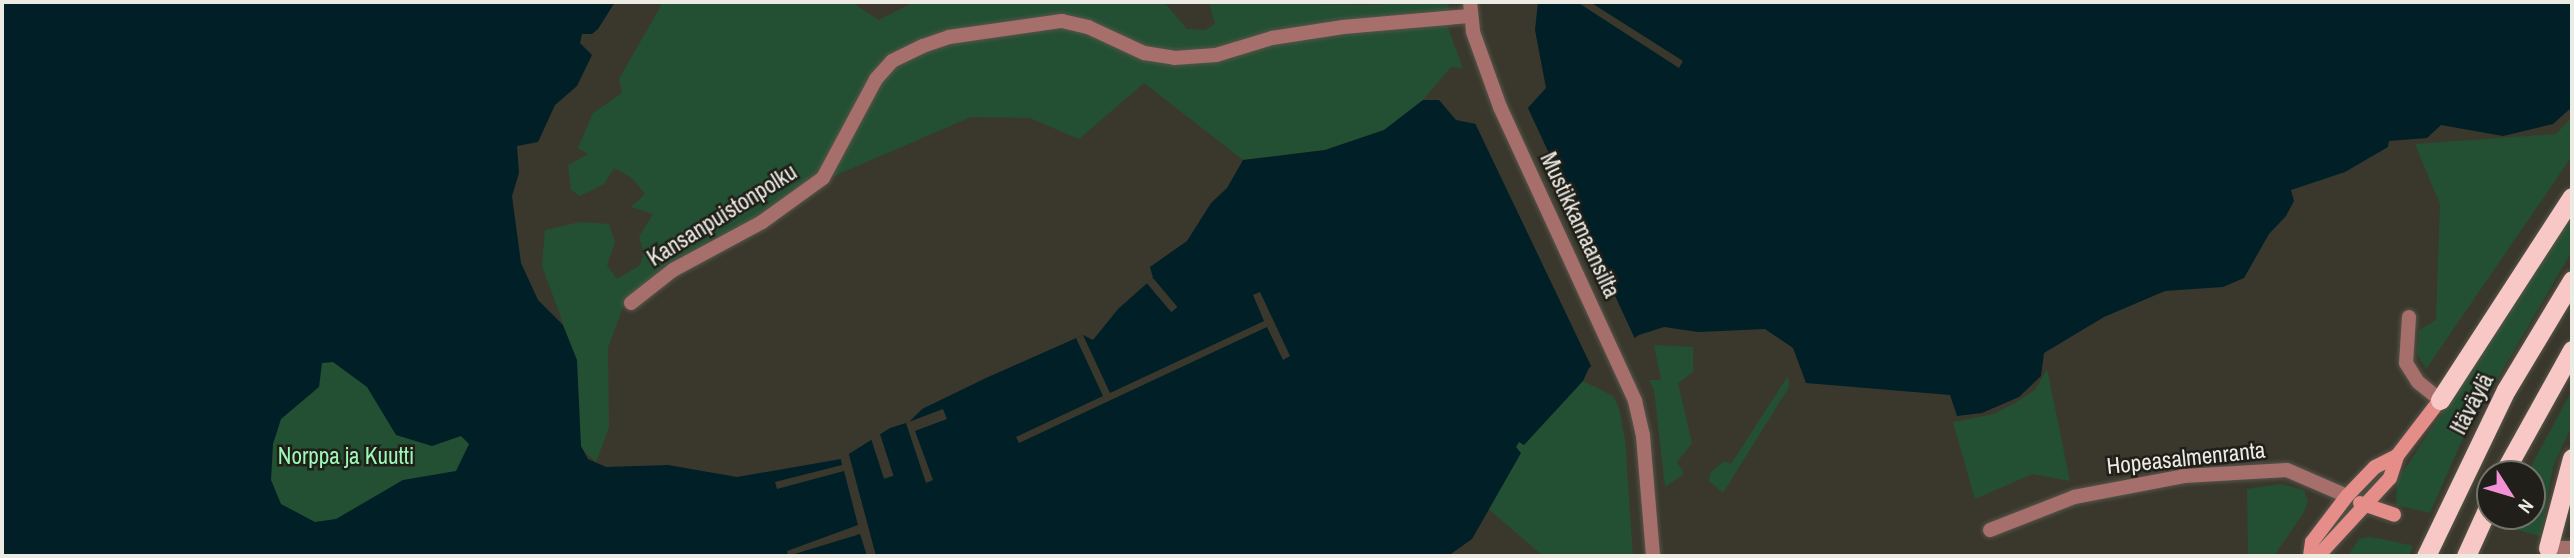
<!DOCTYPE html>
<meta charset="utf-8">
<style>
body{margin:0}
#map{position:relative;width:2574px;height:558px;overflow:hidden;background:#3a382c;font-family:"Archivo Narrow",sans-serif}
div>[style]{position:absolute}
.green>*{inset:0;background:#235033}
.water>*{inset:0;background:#001f26}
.pier>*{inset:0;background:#3a382c;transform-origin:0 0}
.roads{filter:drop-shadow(0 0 2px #565549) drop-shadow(0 0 2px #565549)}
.minor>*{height:14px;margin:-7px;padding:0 7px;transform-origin:7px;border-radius:7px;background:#a76f6c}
.tertiary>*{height:14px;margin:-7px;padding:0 7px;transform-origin:7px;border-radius:7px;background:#a76f6c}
.secondary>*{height:14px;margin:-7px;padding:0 7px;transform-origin:7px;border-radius:7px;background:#e58d89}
.trunk>*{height:19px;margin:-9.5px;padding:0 9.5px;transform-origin:9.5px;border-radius:9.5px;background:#f8c8c6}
span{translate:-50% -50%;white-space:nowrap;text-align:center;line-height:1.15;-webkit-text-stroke:5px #201f19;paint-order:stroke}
.street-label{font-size:23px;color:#ecebe3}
.park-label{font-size:23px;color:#9bf9b7}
.frame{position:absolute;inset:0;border:4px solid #ecebe3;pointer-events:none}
.north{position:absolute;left:2476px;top:460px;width:70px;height:70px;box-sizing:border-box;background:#201f19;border:2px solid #72716a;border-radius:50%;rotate:127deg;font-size:19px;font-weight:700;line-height:28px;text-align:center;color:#ecebe3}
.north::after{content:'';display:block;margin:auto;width:24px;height:32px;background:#f391d6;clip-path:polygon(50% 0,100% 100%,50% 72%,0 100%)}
</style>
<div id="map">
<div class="green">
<i style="clip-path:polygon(663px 2px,851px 2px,879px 20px,915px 2px,1164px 2px,1187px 29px,1205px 30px,1215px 24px,1209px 2px,1364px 5px,1449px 2px,1448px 28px,1463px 68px,1451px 67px,1423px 100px,1384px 130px,1325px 150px,1243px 160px,1144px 83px,1079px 139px,1030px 118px,971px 117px,811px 186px,627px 297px,608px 347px,609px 427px,596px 462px,518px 392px,563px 323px,542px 266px,545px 230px,580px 222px,609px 224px,615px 242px,607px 265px,617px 279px,640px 265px,644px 253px,639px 237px,653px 214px,631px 207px,645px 194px,632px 178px,614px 168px,604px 184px,580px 196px,571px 190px,568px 165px,588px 154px,578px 148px,593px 113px,622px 93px,619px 79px)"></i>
<i style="clip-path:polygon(2572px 117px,2572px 156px,2426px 369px,2417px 354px,2419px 330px,2436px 320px,2440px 204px,2415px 144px,2556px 134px)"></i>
<i style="clip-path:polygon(2572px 215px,2572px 251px,2463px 438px,2430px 513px,2396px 505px,2397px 481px)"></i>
<i style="clip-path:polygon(292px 329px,497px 455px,255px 556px,248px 549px)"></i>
<i style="clip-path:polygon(1654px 345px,1693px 347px,1693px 372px,1678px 383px,1692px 443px,1677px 462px,1684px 474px,1665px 487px,1654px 390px,1649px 380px,1661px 380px)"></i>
<i style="clip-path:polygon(2047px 369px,2070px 481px,2032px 474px,1975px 499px,1953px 422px,1994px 414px,2015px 403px,2035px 390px)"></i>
<i style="clip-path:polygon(1580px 373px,1583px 381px,1613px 396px,1619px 408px,1625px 439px,1633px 556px,1543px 556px,1477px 499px,1499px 452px)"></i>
<i style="clip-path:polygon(1788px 376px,1789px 387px,1723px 493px,1709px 481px,1710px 473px,1724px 461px,1731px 464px)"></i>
<i style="clip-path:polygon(2572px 390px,2572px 425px,2553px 467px,2541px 536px,2500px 526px,2506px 516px,2532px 516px,2532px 474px,2527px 474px)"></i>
<i style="clip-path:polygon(2280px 484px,2304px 490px,2308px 501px,2304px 512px,2274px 556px,2248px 556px,2247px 489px)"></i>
<i style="clip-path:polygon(2369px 537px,2382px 539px,2413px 546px,2409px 556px,2348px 556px,2359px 539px)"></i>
</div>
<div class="water">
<i style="clip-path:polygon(evenodd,2px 2px,615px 2px,598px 29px,592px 34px,582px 34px,580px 43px,592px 55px,577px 86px,555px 105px,538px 142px,517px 146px,519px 173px,512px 196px,521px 263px,538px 300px,563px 325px,577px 360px,581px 446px,588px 459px,606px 467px,668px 465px,737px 477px,841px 459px,890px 428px,909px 422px,922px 409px,986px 378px,1083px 335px,1093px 340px,1118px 309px,1153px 278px,1150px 267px,1187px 241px,1211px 203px,1227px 188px,1243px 160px,1325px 150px,1384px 130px,1423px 100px,1439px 100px,1456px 120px,1486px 126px,1525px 111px,1546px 88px,1535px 30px,1538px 2px,2572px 2px,2572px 107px,2553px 124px,2503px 136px,2441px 125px,2427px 138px,2389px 141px,2388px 147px,2345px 172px,2291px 190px,2294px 201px,2286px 216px,2269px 234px,2244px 278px,2223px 287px,2165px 291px,2104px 317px,2044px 353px,2041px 376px,2019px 397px,1982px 413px,1957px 416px,1950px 395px,1806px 383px,1793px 348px,1765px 329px,1698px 332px,1664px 327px,1639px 335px,1589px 368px,1583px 381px,1524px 445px,1519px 442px,1516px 447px,1521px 453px,1472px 539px,1448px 556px,2px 556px,2px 2px,333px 362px,367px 387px,396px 435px,432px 446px,461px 436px,469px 444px,456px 471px,403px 480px,336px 519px,315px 522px,281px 504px,271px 480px,273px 444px,281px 419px,319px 387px,322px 363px,333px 362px)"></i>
</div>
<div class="pier">
<i style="clip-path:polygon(1577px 2px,1590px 2px,1683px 61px,1679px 68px)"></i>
<i style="clip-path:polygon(1527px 106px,1636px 341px,1593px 370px,1474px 121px,1486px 123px)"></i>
<i style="left:1153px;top:278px;width:38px;height:8px;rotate:50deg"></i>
<i style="clip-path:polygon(1260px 292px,1290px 356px,1283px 360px,1267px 327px,1019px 443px,1016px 437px,1103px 396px,1076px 338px,1083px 335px,1110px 393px,1264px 321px,1253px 295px)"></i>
<i style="clip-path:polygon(943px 409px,947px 419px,915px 431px,933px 480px,926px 483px,906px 423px)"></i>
<i style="left:879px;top:431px;width:47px;height:10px;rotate:72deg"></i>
<i style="clip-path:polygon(848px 451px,876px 556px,867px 556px,860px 534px,788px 556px,787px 551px,858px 525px,844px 471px,777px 489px,775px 482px,842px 465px,840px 455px)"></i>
</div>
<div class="roads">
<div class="minor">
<i style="left:631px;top:303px;width:53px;rotate:-38.2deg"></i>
<i style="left:673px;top:270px;width:101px;rotate:-28.3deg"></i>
<i style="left:762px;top:222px;width:75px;rotate:-35.8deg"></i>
<i style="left:823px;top:178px;width:112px;rotate:-61.8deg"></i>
<i style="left:876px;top:79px;width:24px;rotate:-48deg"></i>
<i style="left:892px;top:61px;width:34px;rotate:-26deg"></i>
<i style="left:923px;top:46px;width:28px;rotate:-19deg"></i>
<i style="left:949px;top:37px;width:114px;rotate:-8.1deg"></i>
<i style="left:1062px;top:21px;width:27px;rotate:13deg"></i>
<i style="left:1088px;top:27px;width:62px;rotate:24.9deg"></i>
<i style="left:1144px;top:53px;width:30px;rotate:9deg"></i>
<i style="left:1174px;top:58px;width:42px;rotate:-4.1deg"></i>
<i style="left:1216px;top:55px;width:59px;rotate:-16.9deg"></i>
<i style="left:1272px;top:38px;width:72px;rotate:-8.8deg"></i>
<i style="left:1343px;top:27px;width:127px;rotate:-5deg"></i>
<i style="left:2409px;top:317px;width:46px;rotate:93.7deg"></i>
<i style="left:2406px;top:363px;width:22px;rotate:58deg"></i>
<i style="left:2418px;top:382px;width:28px;rotate:39deg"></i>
<i style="left:1990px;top:530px;width:90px;rotate:-21.4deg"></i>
<i style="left:2074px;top:497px;width:112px;rotate:-10.8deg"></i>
<i style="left:2184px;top:476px;width:103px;rotate:-3.3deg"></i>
<i style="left:2287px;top:470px;width:65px;rotate:23.4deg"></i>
<i style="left:2548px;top:548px;width:24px"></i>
</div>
<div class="tertiary">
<i style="left:1470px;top:2px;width:30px;rotate:84deg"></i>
<i style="left:1473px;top:32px;width:80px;rotate:70.2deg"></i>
<i style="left:1500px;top:107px;width:324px;rotate:65.3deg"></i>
<i style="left:1635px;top:401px;width:36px;rotate:77deg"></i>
<i style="left:1643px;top:436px;width:120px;rotate:85.2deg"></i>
</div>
<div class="secondary">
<i style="left:2360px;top:503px;width:36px;rotate:19deg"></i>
<i style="left:2310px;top:556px;width:14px;rotate:-82deg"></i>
<i style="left:2312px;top:542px;width:58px;rotate:-52.7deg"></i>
<i style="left:2347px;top:496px;width:40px;rotate:-46deg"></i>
<i style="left:2375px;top:467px;width:25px;rotate:-27deg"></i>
<i style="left:2318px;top:556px;width:106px;rotate:-47.3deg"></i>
<i style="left:2390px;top:478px;width:23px;rotate:-72deg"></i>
<i style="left:2397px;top:456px;width:71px;rotate:-52.5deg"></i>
</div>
<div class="trunk">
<i style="left:2440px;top:400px;width:242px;rotate:-57deg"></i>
<i style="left:2503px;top:474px;width:142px;rotate:-60.9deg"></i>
<i style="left:2548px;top:548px;width:93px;rotate:-75.1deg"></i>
<i style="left:2426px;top:556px;width:184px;rotate:-64.3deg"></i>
<i style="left:2506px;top:390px;width:128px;rotate:-59deg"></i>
<i style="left:2466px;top:556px;width:58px;rotate:-65.6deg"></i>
</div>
</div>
<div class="street-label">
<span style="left:722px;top:215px;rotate:-32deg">Kansanpuistonpolku</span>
<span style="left:1580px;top:225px;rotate:65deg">Mustikkamaansilta</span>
<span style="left:2472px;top:404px;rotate:-62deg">Itäväylä</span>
<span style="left:2186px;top:458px;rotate:-6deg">Hopeasalmenranta</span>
</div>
<div class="park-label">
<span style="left:346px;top:456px">Norppa ja Kuutti</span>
</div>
<div class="frame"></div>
<div class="north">N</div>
</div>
